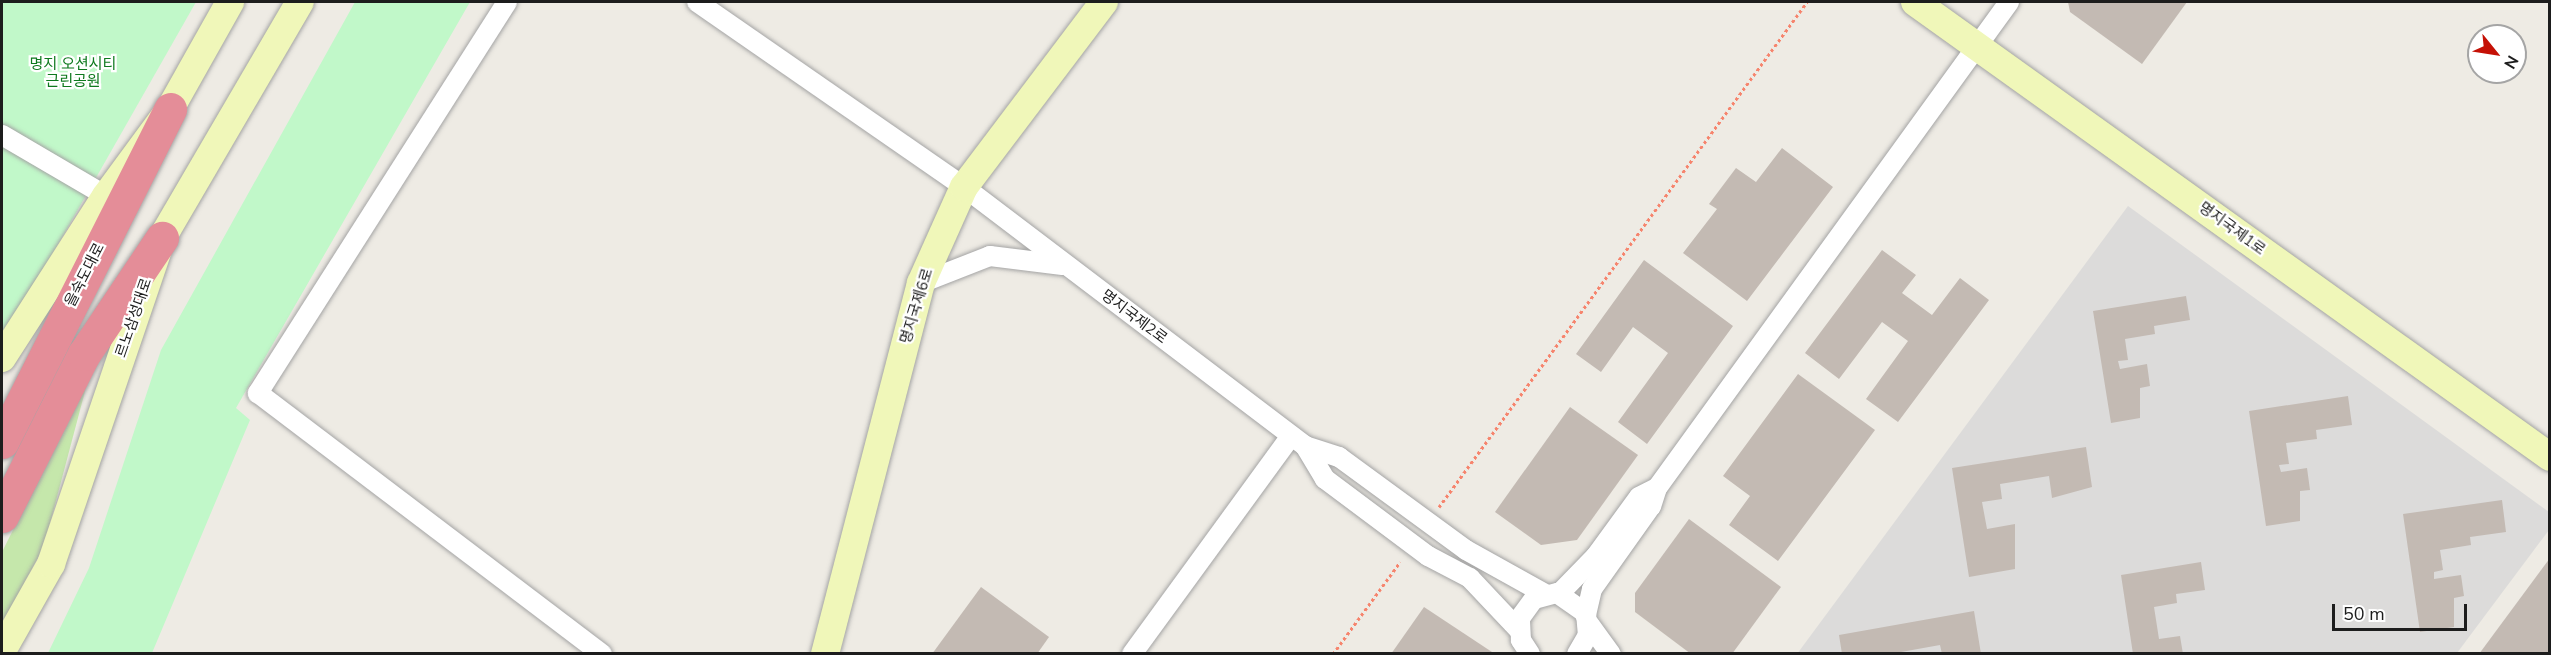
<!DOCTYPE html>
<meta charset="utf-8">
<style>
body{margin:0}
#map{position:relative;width:2551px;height:655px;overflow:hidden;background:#eeebe4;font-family:"Nunito Sans","Noto Sans KR",sans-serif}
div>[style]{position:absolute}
.residential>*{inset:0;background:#dcdbda}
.grass>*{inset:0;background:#c5e7ab}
.park>*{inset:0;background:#c1f8c9}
.building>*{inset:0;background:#c3bab3}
.path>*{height:3px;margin-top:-1.5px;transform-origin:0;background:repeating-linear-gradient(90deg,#f6846d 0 3px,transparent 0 6px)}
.roads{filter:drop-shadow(0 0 2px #a4a4a4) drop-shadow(0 0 2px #a4a4a4)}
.street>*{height:20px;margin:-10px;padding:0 10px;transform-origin:10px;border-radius:10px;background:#fff}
.secondary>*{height:28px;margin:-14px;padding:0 14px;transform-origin:14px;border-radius:14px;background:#f0f7b9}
.highway>*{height:33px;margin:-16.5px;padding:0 16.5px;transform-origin:16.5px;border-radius:16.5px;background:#e48d98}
span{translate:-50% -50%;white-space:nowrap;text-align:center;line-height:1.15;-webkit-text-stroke:4.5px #fff;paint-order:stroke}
.park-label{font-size:15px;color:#0e791e}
.street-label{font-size:15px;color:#1d1d1d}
.frame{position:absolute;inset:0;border:3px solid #1d1d1d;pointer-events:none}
.north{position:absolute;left:2467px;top:24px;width:60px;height:60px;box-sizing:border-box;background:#fff;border:2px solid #a5a5a5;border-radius:50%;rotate:120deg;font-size:16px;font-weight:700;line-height:24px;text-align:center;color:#1d1d1d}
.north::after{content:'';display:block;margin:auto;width:21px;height:27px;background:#c51106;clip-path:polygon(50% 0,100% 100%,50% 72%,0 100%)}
.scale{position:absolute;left:2332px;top:604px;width:135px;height:27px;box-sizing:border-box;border:3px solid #1d1d1d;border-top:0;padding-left:8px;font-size:18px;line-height:21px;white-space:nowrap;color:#1d1d1d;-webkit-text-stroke:4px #fff;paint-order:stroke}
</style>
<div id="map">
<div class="residential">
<i style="clip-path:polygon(2128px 206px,2549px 512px,2549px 530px,2457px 653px,1797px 654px)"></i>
</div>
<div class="grass">
<i style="clip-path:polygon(88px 380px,44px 546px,2px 625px,2px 552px)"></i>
</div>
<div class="park">
<i style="clip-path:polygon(2px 2px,196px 2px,2px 343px)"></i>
<i style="clip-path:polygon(355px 2px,470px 2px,236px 408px,250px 420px,152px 653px,48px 653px,89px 568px,161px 350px)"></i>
</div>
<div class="building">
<i style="clip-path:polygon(2068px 2px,2187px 2px,2142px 64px,2070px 12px)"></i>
<i style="clip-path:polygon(1782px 148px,1833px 187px,1747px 301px,1683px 253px,1717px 209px,1709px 204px,1736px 168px,1756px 182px)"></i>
<i style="clip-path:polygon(1882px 250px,1916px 275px,1902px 293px,1932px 315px,1960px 278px,1989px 300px,1898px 422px,1866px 399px,1908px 341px,1882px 322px,1839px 379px,1805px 353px)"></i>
<i style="clip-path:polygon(1644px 260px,1733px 326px,1647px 444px,1618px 422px,1668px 353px,1633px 327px,1601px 372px,1576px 354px)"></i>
<i style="clip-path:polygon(2186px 296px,2190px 320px,2154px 326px,2155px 334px,2125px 339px,2128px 360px,2118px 361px,2120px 369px,2147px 364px,2150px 386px,2140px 388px,2140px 418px,2111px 423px,2093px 311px)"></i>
<i style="clip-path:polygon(1798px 374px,1875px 430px,1778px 561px,1729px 525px,1750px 496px,1723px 476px)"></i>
<i style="clip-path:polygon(2348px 396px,2352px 425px,2316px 430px,2317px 439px,2286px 443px,2289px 464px,2279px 465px,2281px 472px,2307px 468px,2310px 490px,2300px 491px,2300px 521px,2266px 526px,2249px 411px)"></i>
<i style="clip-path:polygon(1570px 407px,1638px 455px,1577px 540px,1541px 545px,1495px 512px)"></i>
<i style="clip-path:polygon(2086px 447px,2092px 487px,2052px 498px,2049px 476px,2000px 484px,2002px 499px,1982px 502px,1987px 529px,2015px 524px,2015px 569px,1969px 577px,1952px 468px)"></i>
<i style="clip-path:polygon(2502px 500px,2506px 532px,2470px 537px,2471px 545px,2440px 550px,2443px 570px,2434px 572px,2434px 579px,2461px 575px,2464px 596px,2454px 598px,2454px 627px,2420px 632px,2403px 514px)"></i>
<i style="clip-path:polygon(1689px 519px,1781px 587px,1732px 654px,1691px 654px,1635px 612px,1635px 593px)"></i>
<i style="clip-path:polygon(2550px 558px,2550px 654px,2479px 654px)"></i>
<i style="clip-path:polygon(2201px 562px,2205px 590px,2176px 594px,2177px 603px,2154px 607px,2159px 639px,2180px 636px,2183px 654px,2133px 654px,2121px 575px)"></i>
<i style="clip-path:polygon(981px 587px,1049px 637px,1037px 654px,932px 654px)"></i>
<i style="clip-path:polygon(1424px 607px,1492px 652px,1391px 654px)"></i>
<i style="clip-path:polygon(1974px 611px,1981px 654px,1942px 654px,1940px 645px,1890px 654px,1842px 654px,1839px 635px)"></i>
</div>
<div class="path">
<i style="left:1439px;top:507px;width:625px;rotate:-53.92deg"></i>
<i style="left:1333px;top:654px;width:114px;rotate:-53.9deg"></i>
</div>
<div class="roads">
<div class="street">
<i style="left:507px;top:2px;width:464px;rotate:122.5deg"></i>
<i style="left:258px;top:393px;width:432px;rotate:37.2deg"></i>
<i style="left:697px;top:2px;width:325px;rotate:34.7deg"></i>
<i style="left:964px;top:187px;width:428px;rotate:37.2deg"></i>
<i style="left:2px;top:135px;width:121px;rotate:30.4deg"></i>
<i style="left:921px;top:283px;width:74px;rotate:-21.4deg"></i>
<i style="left:990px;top:256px;width:73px;rotate:7.1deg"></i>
<i style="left:1657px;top:488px;width:600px;rotate:-54.08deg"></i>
<i style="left:1559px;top:594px;width:53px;rotate:-45.8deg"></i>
<i style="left:1596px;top:556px;width:73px;rotate:-53.9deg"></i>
<i style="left:1639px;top:497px;width:20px;rotate:-27deg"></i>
<i style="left:1657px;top:488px;width:19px;rotate:108deg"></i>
<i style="left:1651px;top:506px;width:102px;rotate:125.4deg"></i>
<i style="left:1592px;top:589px;width:28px;rotate:103deg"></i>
<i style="left:1589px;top:624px;width:37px;rotate:54deg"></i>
<i style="left:1518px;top:629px;width:70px;rotate:-133.3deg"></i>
<i style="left:1470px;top:578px;width:47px;rotate:-152.4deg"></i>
<i style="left:1428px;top:556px;width:129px;rotate:-143.2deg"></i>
<i style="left:1325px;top:479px;width:39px;rotate:-121deg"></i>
<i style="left:1305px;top:446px;width:36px;rotate:18deg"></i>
<i style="left:1339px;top:457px;width:157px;rotate:36.2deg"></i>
<i style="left:1466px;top:550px;width:90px;rotate:29.1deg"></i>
<i style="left:1132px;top:654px;width:270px;rotate:-53.9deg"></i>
<i style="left:1530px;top:654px;width:17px;rotate:-123deg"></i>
<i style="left:1521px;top:640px;width:22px;rotate:-93deg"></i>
<i style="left:1520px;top:618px;width:24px;rotate:-54deg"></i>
<i style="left:1534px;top:599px;width:24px;rotate:-15deg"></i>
<i style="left:1557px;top:593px;width:35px;rotate:35deg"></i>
<i style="left:1586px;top:613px;width:22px;rotate:85deg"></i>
<i style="left:1588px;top:635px;width:22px;rotate:120deg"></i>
</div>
<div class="secondary">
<i style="left:1915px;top:2px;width:781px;rotate:35.62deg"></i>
<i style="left:2px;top:358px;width:193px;rotate:-57.3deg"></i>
<i style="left:106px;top:196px;width:108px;rotate:-53.7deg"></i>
<i style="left:170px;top:109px;width:123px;rotate:-60.7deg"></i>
<i style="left:2px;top:651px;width:100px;rotate:-60.6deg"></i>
<i style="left:51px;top:564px;width:344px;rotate:-71.2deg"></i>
<i style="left:162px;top:238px;width:273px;rotate:-59.7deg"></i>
<i style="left:825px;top:654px;width:383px;rotate:-75.5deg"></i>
<i style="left:921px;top:283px;width:105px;rotate:-65.9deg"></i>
<i style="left:964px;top:187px;width:232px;rotate:-52.9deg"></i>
</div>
<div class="highway">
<i style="left:2px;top:442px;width:373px;rotate:-63.2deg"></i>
<i style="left:2px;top:516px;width:182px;rotate:-63.2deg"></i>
<i style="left:84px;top:354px;width:140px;rotate:-56.1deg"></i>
</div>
</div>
<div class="park-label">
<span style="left:73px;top:73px">명지 오션시티<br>근린공원</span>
</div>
<div class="street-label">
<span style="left:2232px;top:229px;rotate:36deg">명지국제1로</span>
<span style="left:85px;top:275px;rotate:-63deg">을숙도대로</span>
<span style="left:917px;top:306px;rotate:-73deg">명지국제6로</span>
<span style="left:1134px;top:317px;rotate:37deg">명지국제2로</span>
<span style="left:134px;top:318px;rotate:-71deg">르노삼성대로</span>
</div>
<div class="frame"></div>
<div class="north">N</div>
<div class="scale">50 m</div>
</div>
